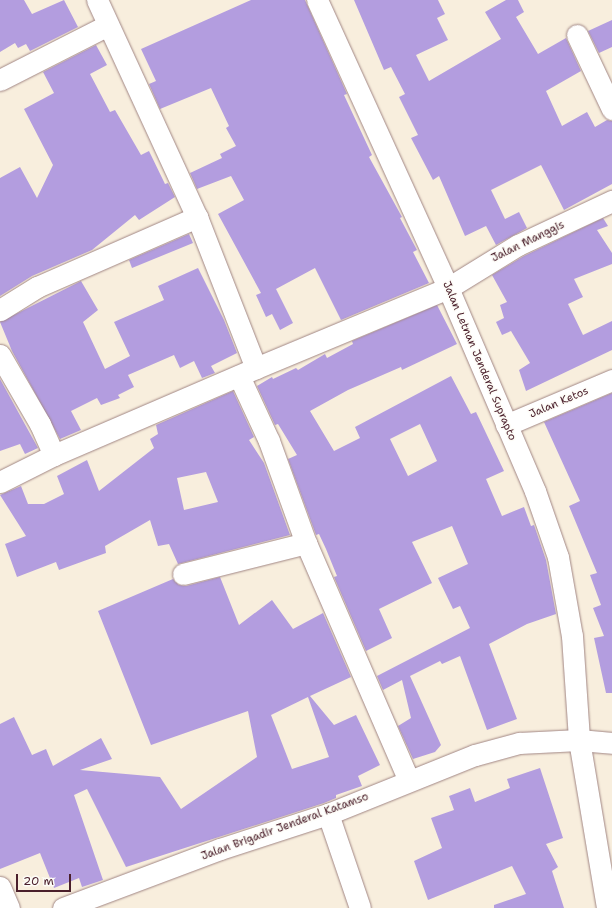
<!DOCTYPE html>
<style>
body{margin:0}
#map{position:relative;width:612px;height:908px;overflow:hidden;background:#f8eedd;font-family:"Shantell Sans",sans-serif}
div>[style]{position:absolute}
.building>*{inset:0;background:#b39ddf}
.roads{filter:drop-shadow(0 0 1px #a18684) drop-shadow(0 0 1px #a18684)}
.minor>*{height:21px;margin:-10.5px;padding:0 10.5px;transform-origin:10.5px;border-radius:10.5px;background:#fff}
span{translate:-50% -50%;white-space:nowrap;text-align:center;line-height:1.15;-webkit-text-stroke:3px #fdfcf7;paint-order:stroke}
.street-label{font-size:11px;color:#4a1f2b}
.scale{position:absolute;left:16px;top:874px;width:55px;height:18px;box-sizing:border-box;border:2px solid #4a1f2b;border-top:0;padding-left:5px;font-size:12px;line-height:14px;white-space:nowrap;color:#4a1f2b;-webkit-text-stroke:3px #fdfcf7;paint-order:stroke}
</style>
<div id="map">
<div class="building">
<i style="clip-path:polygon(0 0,24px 0,32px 14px,64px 0,78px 27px,30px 51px,26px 44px,18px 48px,15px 43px,0 52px)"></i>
<i style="clip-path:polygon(251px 0,305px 0,347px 94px,344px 95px,372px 155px,369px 157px,402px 217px,400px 218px,417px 250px,413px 252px,429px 283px,341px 320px,315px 268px,276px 289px,293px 323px,280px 330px,272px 314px,266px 317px,256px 295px,261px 293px,218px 214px,244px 200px,231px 176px,197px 189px,190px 173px,222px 158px,220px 154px,236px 146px,226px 128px,229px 126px,211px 88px,160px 109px,149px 84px,156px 81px,141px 49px)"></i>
<i style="clip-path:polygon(354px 0,438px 0,445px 14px,437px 18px,448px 40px,416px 55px,429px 81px,501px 39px,485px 12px,506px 0,518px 0,524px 12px,516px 17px,538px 54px,566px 38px,581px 71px,546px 91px,562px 126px,587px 112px,595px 127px,607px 120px,612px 121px,612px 184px,564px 210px,541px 165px,491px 190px,505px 219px,519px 212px,527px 228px,496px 245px,486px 226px,465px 236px,439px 176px,433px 180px,411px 138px,418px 135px,399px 97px,405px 94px,391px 67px,384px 70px)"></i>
<i style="clip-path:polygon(612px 20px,612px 47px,599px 53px,588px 31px)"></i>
<i style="clip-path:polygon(96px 45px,107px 65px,90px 74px,110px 112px,115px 110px,141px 155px,149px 151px,165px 184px,168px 183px,175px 197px,139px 220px,135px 215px,92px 250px,32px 276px,0 296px,0 178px,20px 167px,37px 198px,53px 165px,24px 109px,54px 93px,43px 72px)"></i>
<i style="clip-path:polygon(603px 218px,608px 226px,597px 230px,612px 253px,612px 264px,574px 279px,583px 297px,568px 304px,583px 335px,612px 321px,612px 350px,526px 391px,519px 370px,530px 363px,511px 331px,502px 335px,496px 322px,504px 318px,500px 305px,507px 302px,492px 275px,524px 256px)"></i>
<i style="clip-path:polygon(189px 234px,193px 243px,132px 268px,129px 260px)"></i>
<i style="clip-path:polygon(198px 268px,224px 320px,237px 353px,211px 366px,215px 373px,202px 378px,194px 361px,180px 368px,174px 355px,128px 375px,134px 387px,118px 395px,120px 398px,101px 405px,97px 398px,71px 411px,81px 430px,60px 439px,12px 351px,0 322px,81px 281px,98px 310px,83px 322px,105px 369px,130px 356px,114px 322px,164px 300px,158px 286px)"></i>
<i style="clip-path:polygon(evenodd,437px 305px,457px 344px,402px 370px,401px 367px,348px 390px,310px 411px,334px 451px,360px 438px,355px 427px,451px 376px,471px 414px,476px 412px,504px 471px,486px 479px,502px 516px,524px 507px,531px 526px,534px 525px,546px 560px,556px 614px,527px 624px,489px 644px,517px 719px,487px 730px,460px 656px,442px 664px,440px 661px,410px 676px,441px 745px,435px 752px,413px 759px,398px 726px,411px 718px,402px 680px,383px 690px,377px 676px,470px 628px,460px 606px,453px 609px,438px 578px,468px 564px,452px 526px,412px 542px,432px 583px,379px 609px,392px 638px,366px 651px,334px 577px,337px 576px,326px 549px,319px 534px,316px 535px,288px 459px,297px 455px,278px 424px,275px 425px,257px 386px,272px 377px,273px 379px,296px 368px,298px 370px,325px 354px,327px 358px,353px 344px,352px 341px,437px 305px,420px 424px,437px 461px,408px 476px,390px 439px,420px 424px)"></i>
<i style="clip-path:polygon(0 379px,38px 448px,25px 454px,20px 444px,0 451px)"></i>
<i style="clip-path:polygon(evenodd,233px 391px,254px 437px,249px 440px,264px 463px,290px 535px,178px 564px,169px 544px,158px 546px,150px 520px,105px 546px,106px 553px,59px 570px,56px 562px,17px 577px,5px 544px,26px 536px,0 495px,21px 486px,28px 504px,44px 504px,64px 494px,57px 476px,87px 460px,99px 491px,154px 448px,150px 439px,158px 434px,156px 425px,233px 391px,206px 472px,218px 502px,184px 510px,177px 478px,206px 472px)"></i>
<i style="clip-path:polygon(612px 393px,612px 693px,606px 693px,594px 638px,604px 636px,593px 608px,601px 605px,590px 575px,597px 573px,569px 506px,580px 501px,544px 422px)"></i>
<i style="clip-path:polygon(evenodd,220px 577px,239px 625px,272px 600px,293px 629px,323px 613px,351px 677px,310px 696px,334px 725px,356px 715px,380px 765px,358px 776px,362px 786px,336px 795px,336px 798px,324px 803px,126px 867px,87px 789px,74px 795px,103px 880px,82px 887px,79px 878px,54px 888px,40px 853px,0 869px,0 724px,14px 717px,32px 755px,46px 749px,53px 766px,101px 738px,112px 759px,80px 770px,160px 777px,181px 809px,257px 757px,248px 711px,151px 745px,98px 611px,173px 579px,179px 585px,186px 586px,220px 577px,308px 697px,329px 757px,292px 769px,271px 715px,308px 697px)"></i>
<i style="clip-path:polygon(540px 768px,563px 838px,546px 844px,558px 867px,552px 871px,564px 908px,494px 908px,494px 905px,526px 894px,512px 866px,428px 900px,414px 861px,442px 848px,431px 818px,454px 810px,449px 796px,470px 788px,475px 802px,510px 788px,507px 779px)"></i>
</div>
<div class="roads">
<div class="minor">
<i style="left:97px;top:0;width:239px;rotate:65.3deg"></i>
<i style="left:197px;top:217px;width:162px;rotate:68.7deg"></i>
<i style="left:317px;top:0;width:316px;rotate:65.5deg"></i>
<i style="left:448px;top:288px;width:221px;rotate:66.8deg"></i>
<i style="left:535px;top:491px;width:70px;rotate:70.8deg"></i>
<i style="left:558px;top:557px;width:80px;rotate:80deg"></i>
<i style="left:572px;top:636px;width:104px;rotate:86.1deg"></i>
<i style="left:579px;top:740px;width:170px;rotate:80.5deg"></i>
<i style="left:577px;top:35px;width:82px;rotate:64.7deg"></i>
<i style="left:0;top:80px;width:121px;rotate:-27deg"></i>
<i style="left:0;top:310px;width:44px;rotate:-31.9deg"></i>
<i style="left:37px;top:287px;width:175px;rotate:-23.6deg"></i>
<i style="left:0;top:355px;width:80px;rotate:59.9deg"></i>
<i style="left:40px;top:424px;width:34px;rotate:66deg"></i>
<i style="left:239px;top:376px;width:72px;rotate:65.2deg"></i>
<i style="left:269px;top:441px;width:109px;rotate:70.1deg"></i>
<i style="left:306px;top:543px;width:259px;rotate:66.6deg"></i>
<i style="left:506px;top:425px;width:115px;rotate:-23deg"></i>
<i style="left:0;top:482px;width:60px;rotate:-26.6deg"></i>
<i style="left:54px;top:455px;width:220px;rotate:-23.3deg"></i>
<i style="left:256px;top:368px;width:208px;rotate:-22.6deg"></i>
<i style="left:448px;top:288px;width:82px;rotate:-31.6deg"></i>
<i style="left:518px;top:245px;width:104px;rotate:-25.1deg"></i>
<i style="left:183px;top:574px;width:127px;rotate:-14.1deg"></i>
<i style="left:328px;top:814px;width:99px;rotate:71.2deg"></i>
<i style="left:0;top:887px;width:23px;rotate:67deg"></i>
<i style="left:63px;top:908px;width:168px;rotate:-20.6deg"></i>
<i style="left:220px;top:849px;width:114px;rotate:-18deg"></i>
<i style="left:328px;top:814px;width:158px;rotate:-21.9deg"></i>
<i style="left:475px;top:755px;width:46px;rotate:-15.3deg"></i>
<i style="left:519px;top:743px;width:60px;rotate:-2.9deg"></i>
<i style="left:579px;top:740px;width:33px;rotate:5deg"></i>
</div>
</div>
<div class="street-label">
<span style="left:528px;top:242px;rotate:-26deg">Jalan Manggis</span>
<span style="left:479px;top:361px;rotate:67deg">Jalan Letnan Jenderal Suprapto</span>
<span style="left:559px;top:403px;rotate:-23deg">Jalan Ketos</span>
<span style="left:285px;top:827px;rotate:-20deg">Jalan Brigadir Jenderal Katamso</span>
</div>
<div class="scale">20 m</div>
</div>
